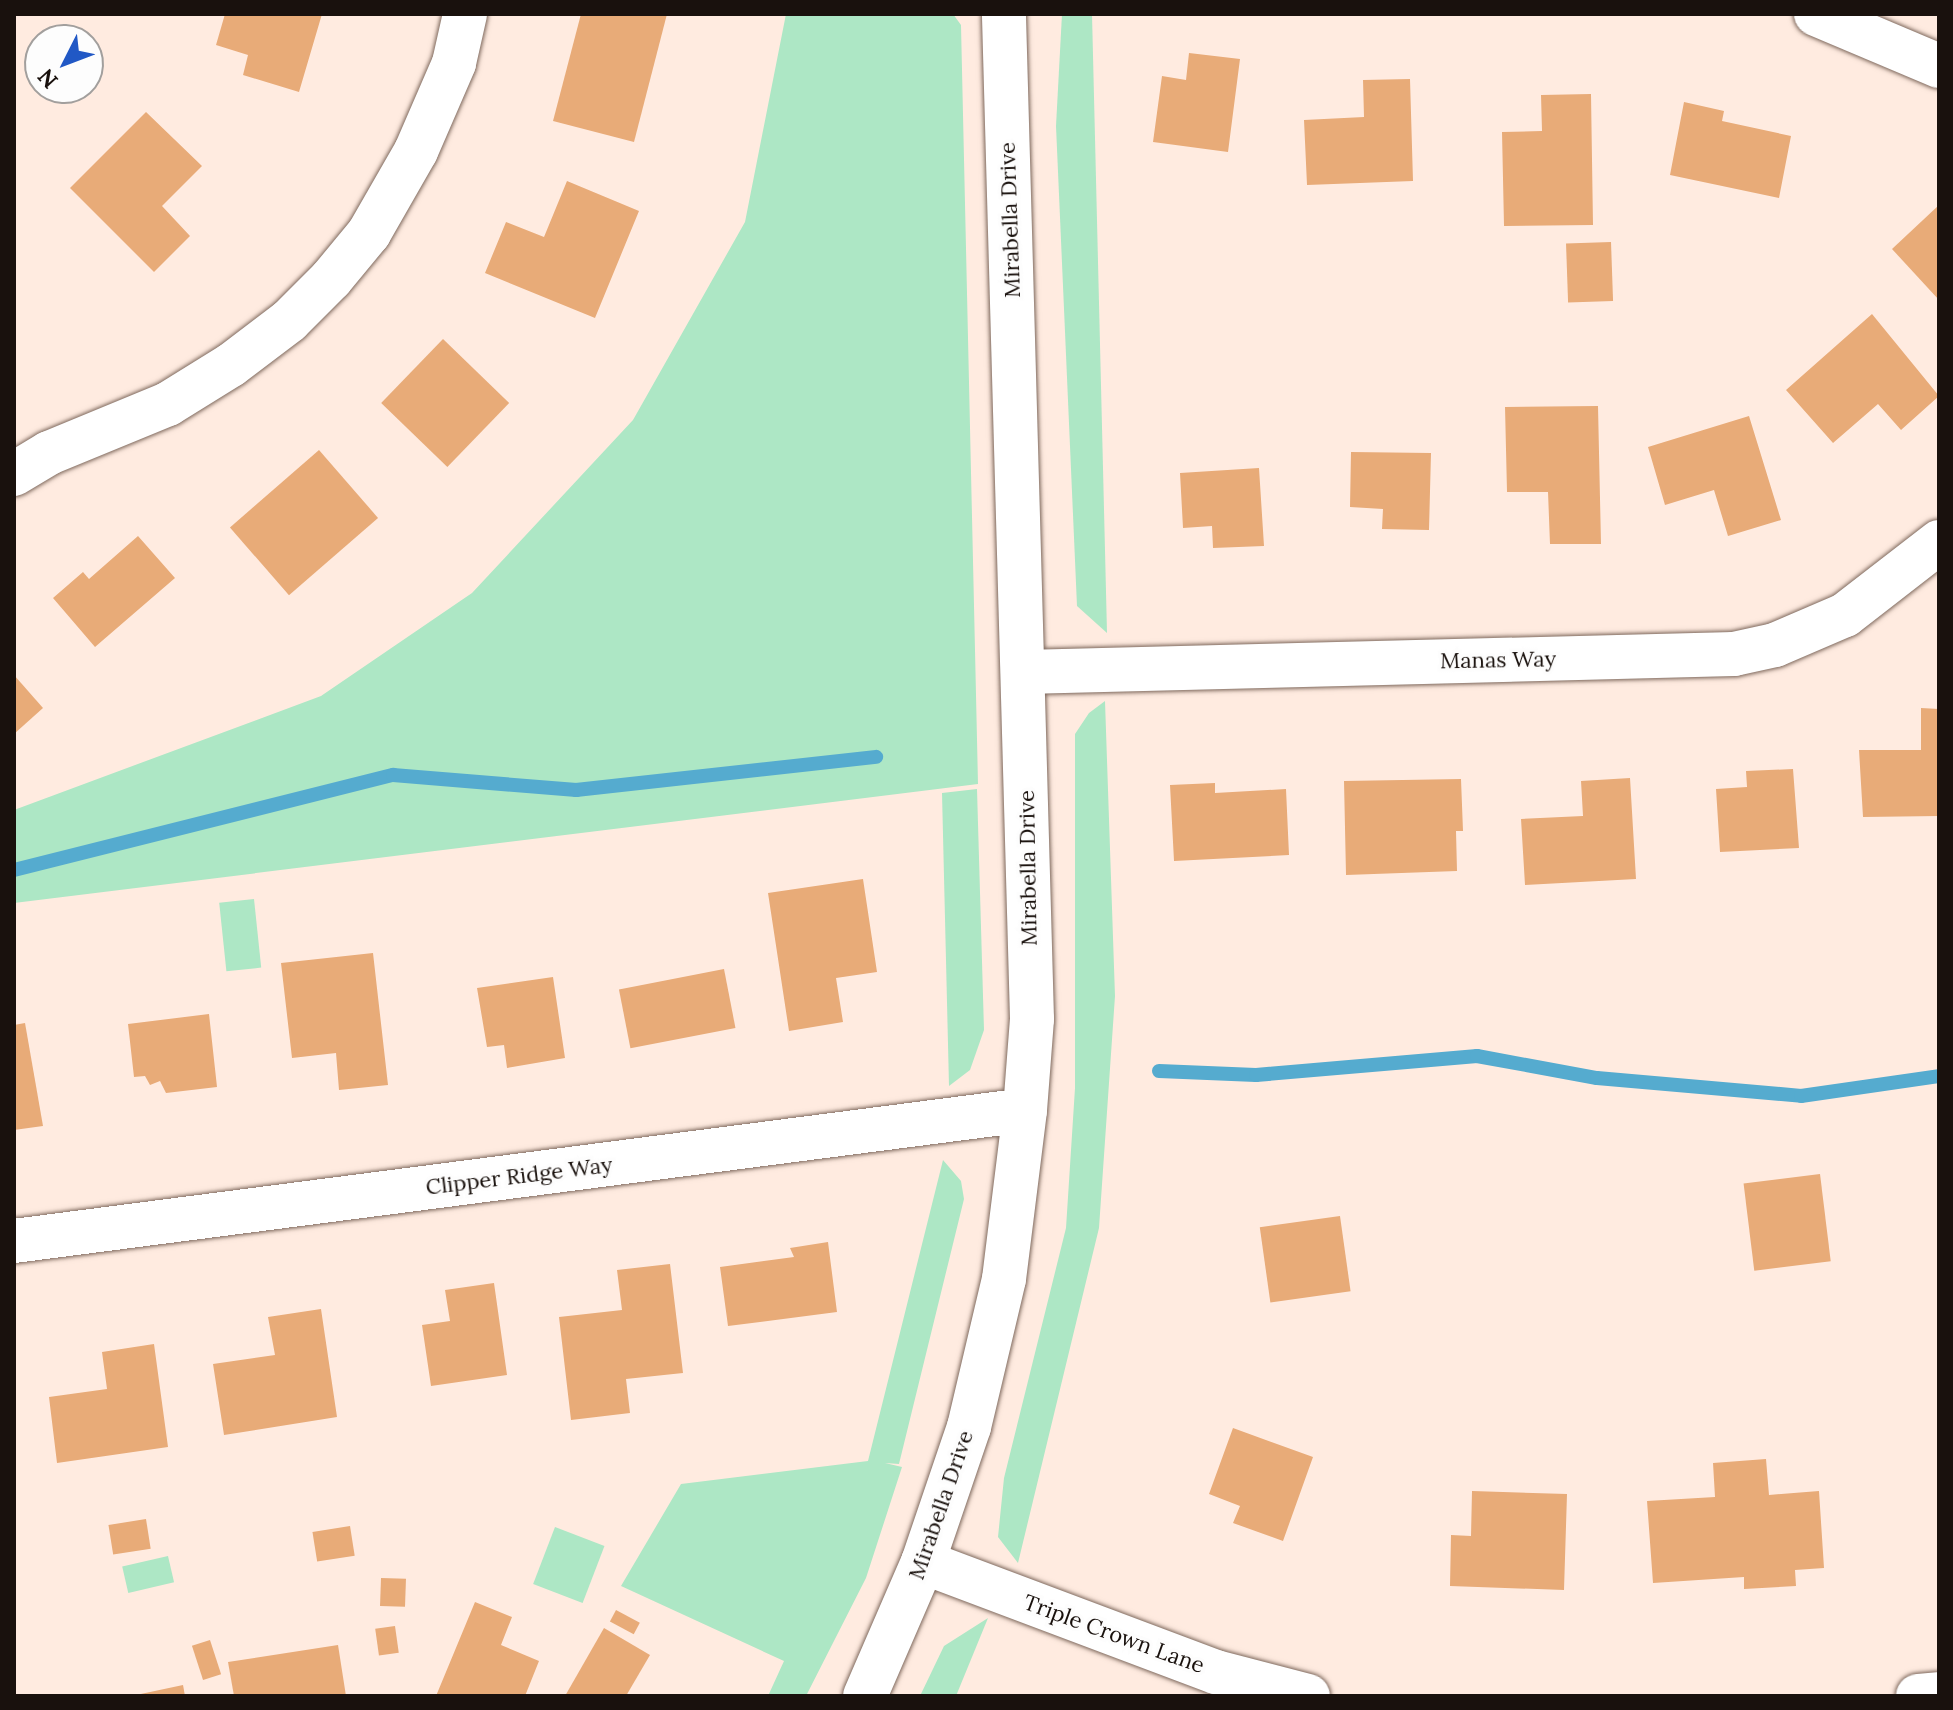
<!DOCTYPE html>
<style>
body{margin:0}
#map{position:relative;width:1953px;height:1710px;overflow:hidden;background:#ffebe0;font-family:Lora,serif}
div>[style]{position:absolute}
.green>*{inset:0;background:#ade7c5;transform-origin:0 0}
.stream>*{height:14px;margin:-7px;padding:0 7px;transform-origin:7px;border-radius:7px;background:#55abcf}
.building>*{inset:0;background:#e8ab78;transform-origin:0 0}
.roads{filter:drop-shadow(0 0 2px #7f695d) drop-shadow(0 0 2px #7f695d)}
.minor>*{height:44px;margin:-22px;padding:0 22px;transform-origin:22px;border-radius:22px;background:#fff}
span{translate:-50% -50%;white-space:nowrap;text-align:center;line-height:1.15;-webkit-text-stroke:7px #fdfdfd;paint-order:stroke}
.street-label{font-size:22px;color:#19110d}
.frame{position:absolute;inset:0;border:16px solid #19110d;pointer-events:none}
.north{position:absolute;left:24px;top:24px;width:80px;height:80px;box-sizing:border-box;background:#fdfdfd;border:2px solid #a29f9d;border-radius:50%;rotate:228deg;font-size:22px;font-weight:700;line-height:32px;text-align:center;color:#19110d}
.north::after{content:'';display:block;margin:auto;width:28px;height:36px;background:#2158c5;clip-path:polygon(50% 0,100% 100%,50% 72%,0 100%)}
</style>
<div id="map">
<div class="green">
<i style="clip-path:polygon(786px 14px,953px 14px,961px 25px,978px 784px,14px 903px,14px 810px,321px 696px,472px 593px,633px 420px,745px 222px)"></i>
<i style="clip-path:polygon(1062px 14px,1092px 14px,1107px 633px,1077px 606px,1056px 126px)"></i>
<i style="clip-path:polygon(1105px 701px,1115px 996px,1099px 1228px,1018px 1563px,998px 1537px,1004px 1478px,1066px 1228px,1075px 1088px,1075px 734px,1089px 713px)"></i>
<i style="clip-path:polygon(977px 789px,984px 1030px,970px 1070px,949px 1086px,942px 793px)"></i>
<i style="left:254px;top:899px;width:69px;height:35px;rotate:84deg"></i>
<i style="clip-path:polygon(943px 1160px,961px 1181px,964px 1199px,899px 1464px,885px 1463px,902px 1467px,866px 1578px,806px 1696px,768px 1696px,784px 1661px,621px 1586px,681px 1484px,868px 1461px)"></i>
<i style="left:555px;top:1527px;width:53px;height:61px;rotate:21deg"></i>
<i style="left:168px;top:1556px;width:27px;height:47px;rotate:77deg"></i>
<i style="clip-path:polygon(988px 1618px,956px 1696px,920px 1696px,944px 1646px)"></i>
</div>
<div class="stream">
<i style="left:14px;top:870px;width:391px;rotate:-14.1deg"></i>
<i style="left:393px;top:775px;width:184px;rotate:4.7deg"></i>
<i style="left:576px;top:790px;width:302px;rotate:-6.3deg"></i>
<i style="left:1159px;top:1071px;width:97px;rotate:2.4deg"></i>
<i style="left:1256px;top:1075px;width:222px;rotate:-4.9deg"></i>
<i style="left:1477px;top:1056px;width:122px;rotate:10.4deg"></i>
<i style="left:1597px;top:1078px;width:205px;rotate:5deg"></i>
<i style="left:1801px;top:1096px;width:139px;rotate:-8.2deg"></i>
</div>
<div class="building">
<i style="clip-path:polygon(225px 14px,322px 14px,299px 92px,243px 75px,248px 55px,216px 45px)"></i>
<i style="clip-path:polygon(581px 14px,667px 14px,634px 142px,553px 121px)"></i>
<i style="clip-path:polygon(1189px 53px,1240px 59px,1228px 152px,1153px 142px,1162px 76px,1186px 80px)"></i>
<i style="clip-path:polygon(1410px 79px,1413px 181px,1307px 185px,1304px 120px,1364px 117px,1363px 80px)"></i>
<i style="clip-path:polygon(1591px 94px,1593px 225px,1504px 226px,1502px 132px,1542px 131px,1541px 95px)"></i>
<i style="clip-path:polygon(1684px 102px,1724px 111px,1722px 121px,1791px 136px,1779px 198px,1670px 175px)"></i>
<i style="clip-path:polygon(146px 112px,202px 166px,162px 206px,190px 236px,154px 272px,70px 188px)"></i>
<i style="clip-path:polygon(567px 181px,639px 211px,595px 318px,485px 273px,506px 222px,544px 237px)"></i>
<i style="clip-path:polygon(1939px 205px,1939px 300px,1892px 249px)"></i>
<i style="left:1611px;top:242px;width:59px;height:45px;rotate:88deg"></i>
<i style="clip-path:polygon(1872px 314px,1939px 396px,1901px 430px,1878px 404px,1833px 443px,1786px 390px)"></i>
<i style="left:443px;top:339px;width:92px;height:89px;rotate:44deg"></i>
<i style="clip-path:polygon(1598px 406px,1601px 544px,1550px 544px,1548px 492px,1507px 492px,1505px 407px)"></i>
<i style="clip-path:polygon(1749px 416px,1781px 520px,1728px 536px,1714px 490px,1665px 505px,1648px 447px)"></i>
<i style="left:319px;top:450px;width:90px;height:118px;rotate:49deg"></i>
<i style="clip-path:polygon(1351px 452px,1431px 453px,1429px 530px,1382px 529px,1383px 509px,1350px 507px)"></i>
<i style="clip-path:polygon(1259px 468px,1264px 546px,1213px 548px,1212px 526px,1183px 528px,1180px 473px)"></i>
<i style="clip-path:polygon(138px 536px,175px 578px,95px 647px,53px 598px,83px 572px,89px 579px)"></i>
<i style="clip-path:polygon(14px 675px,43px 708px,14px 734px)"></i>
<i style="clip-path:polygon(1921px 708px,1939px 709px,1939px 816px,1863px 817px,1859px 750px,1921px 750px)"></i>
<i style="clip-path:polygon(1793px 769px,1799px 848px,1720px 852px,1716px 789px,1747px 787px,1746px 771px)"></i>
<i style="clip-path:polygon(1630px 778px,1636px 879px,1525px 885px,1521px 819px,1583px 816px,1581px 781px)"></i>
<i style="clip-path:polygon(1461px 779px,1463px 831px,1456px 831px,1457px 871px,1346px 875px,1344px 781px)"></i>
<i style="clip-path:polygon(1215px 783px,1215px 793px,1286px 789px,1289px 855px,1174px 861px,1170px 785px)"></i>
<i style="clip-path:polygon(863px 879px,877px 972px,836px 978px,843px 1022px,789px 1031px,768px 893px)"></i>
<i style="clip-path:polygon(373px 953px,388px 1085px,339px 1090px,336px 1053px,292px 1058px,281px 963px)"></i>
<i style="left:724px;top:969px;width:60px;height:107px;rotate:79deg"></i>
<i style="clip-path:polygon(553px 977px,565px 1058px,507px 1068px,504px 1045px,487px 1047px,477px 988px)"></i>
<i style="clip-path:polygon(209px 1014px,217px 1087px,166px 1093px,160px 1081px,150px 1085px,145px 1076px,134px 1077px,128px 1024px)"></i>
<i style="clip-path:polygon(25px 1023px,43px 1126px,14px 1130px,14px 1025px)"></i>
<i style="left:1820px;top:1174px;width:88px;height:77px;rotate:83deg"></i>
<i style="left:1340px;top:1216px;width:76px;height:81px;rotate:82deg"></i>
<i style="clip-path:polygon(828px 1242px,837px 1312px,728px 1326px,720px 1267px,794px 1257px,790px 1248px)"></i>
<i style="clip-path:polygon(670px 1264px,683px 1373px,626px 1379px,630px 1413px,571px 1420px,559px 1317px,622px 1310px,617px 1270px)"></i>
<i style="clip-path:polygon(494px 1283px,507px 1375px,431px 1386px,422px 1325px,450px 1321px,445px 1290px)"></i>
<i style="clip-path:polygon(321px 1309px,337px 1417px,224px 1435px,213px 1364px,275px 1355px,268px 1317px)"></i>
<i style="clip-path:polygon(154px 1344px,168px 1447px,57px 1463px,49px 1397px,107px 1389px,102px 1352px)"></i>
<i style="clip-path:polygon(1233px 1428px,1313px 1457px,1283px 1541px,1233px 1523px,1240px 1506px,1209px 1494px)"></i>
<i style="clip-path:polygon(1766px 1459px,1769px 1495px,1819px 1491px,1824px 1568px,1795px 1570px,1796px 1586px,1744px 1589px,1744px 1577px,1653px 1583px,1647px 1501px,1715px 1497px,1713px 1463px)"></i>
<i style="clip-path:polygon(1472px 1491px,1567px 1494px,1564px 1590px,1450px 1586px,1451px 1535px,1471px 1536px)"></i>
<i style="left:146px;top:1519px;width:30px;height:38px;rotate:81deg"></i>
<i style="left:350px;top:1526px;width:30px;height:38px;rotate:81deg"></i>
<i style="left:381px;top:1578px;width:25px;height:28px;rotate:2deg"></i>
<i style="clip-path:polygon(475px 1602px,512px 1617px,501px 1645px,539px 1661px,525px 1696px,436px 1696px)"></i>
<i style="left:616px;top:1610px;width:27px;height:13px;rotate:28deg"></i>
<i style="left:395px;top:1626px;width:27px;height:20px;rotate:82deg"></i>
<i style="clip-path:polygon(604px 1628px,650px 1655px,626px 1696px,565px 1696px)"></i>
<i style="left:210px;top:1640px;width:36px;height:19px;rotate:72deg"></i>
<i style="clip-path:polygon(338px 1645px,346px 1696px,234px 1696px,228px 1662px)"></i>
<i style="clip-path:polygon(183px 1685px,185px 1696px,136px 1696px,136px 1695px)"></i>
</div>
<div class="roads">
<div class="minor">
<i style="left:1816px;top:14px;width:134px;rotate:22.9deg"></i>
<i style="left:14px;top:474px;width:41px;rotate:-31deg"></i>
<i style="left:49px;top:453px;width:129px;rotate:-22.4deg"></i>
<i style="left:168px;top:404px;width:74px;rotate:-31.8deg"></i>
<i style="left:231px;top:365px;width:73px;rotate:-37.2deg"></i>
<i style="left:289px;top:321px;width:59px;rotate:-45deg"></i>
<i style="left:331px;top:279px;width:60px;rotate:-50.4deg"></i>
<i style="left:369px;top:233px;width:95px;rotate:-60.2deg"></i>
<i style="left:416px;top:151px;width:96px;rotate:-66.6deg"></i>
<i style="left:454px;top:63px;width:50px;rotate:-77.3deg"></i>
<i style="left:1024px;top:672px;width:710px;rotate:-1.45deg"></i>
<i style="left:1734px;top:654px;width:42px;rotate:-12.4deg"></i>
<i style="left:1775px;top:645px;width:76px;rotate:-23.2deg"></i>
<i style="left:1845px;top:615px;width:119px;rotate:-37.8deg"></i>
<i style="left:14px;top:1241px;width:1019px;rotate:-7.38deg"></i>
<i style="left:923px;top:1562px;width:313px;rotate:20.6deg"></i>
<i style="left:1216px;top:1672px;width:95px;rotate:14.6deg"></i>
<i style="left:865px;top:1696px;width:146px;rotate:-66.6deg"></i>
<i style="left:923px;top:1562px;width:143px;rotate:-71.2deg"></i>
<i style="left:969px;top:1427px;width:152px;rotate:-76.7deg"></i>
<i style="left:1004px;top:1279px;width:170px;rotate:-82.9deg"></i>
<i style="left:1025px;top:1110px;width:91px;rotate:-85.6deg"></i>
<i style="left:1032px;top:1019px;width:1005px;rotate:-91.6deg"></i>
<i style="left:1918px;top:1696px;width:21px;rotate:-5deg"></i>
</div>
</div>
<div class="street-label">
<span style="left:1010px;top:220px;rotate:-92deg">Mirabella Drive</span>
<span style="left:1498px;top:660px;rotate:-1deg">Manas Way</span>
<span style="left:1028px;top:868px;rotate:-91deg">Mirabella Drive</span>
<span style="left:519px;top:1176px;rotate:-7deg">Clipper Ridge Way</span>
<span style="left:941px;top:1505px;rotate:-71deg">Mirabella Drive</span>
<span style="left:1114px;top:1634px;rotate:20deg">Triple Crown Lane</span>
</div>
<div class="frame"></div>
<div class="north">N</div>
</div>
